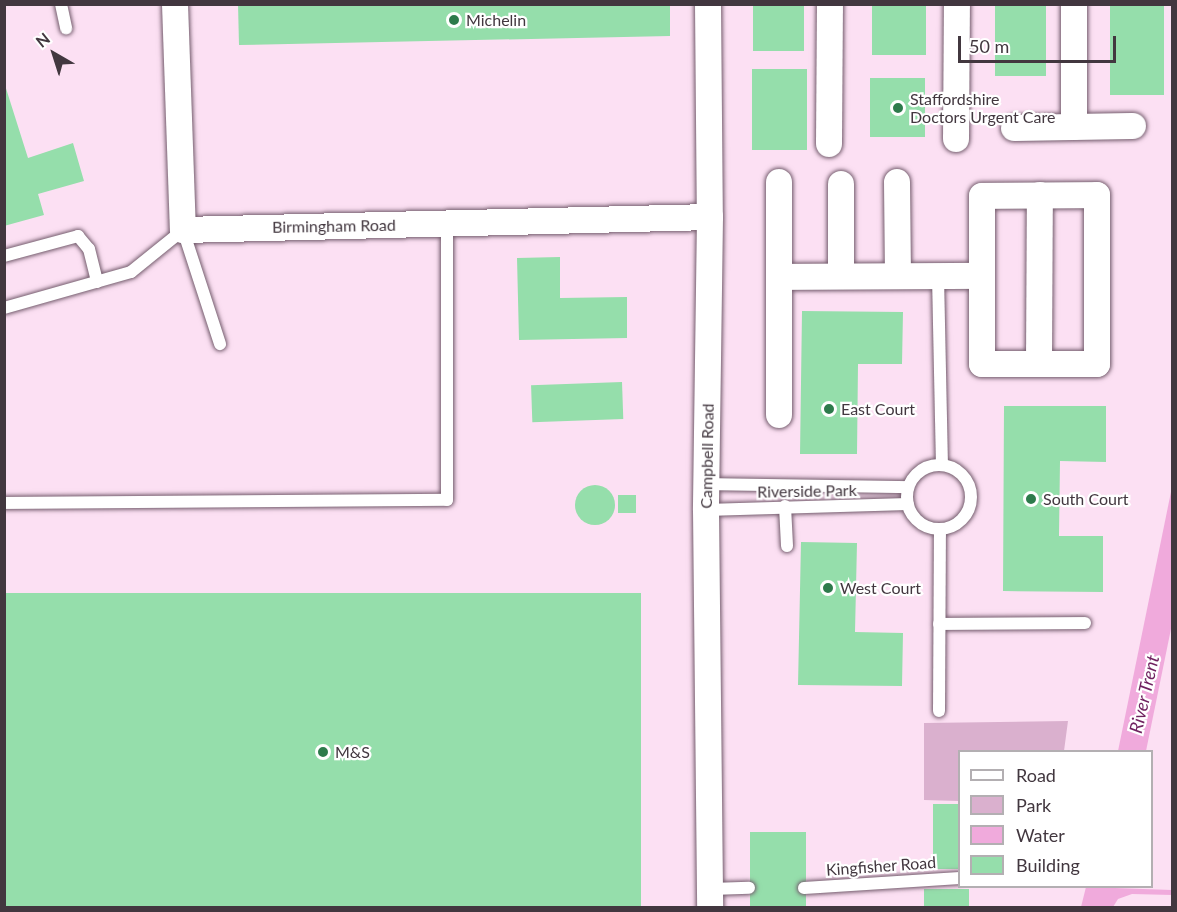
<!DOCTYPE html>
<style>
body{margin:0}
#map{position:relative;width:1177px;height:912px;overflow:hidden;background:#fce0f3;font-family:Lato,sans-serif}
div>[style]{position:absolute}
.green>*{inset:0;background:#dab0ce}
.water>*{inset:0;background:#f0aadc}
.building>*{inset:0;background:#95deab;transform-origin:0 0}
.round{border-radius:50%}
.roads{filter:drop-shadow(0 0 2px #755d6e) drop-shadow(0 0 2px #755d6e)}
.service>*{height:12px;margin:-6px;padding:0 6px;transform-origin:6px;border-radius:6px;background:#fff}
.service>.ring{margin:-6px;padding:0;box-sizing:content-box;background:none;border:12px solid #fff;border-radius:50%}
.minor>*{height:26px;margin:-13px;padding:0 13px;transform-origin:13px;border-radius:13px;background:#fff}
.dots>*{width:16px;height:16px;translate:-50% -50%;box-sizing:border-box;border:3px solid #fff;border-radius:50%}
span{translate:-50% -50%;white-space:nowrap;text-align:center;line-height:1.15;-webkit-text-stroke:4.5px #fff;paint-order:stroke}
.poi-label{font-size:16px;color:#42373f}
.left{translate:0 -50%;text-align:left}
.street-label{font-size:16px;color:#42373f}
.water-label{font-size:18px;color:#702260;font-style:italic}
.frame{position:absolute;inset:0;border:6px solid #42373f;pointer-events:none}
.legend{position:absolute;left:958px;top:750px;width:195px;height:138px;box-sizing:border-box;background:#fff;border:2px solid #b3afb2;margin:0;padding:8px 10px;list-style:none;font-size:18px;color:#42373f}
.legend li{display:flex;align-items:center;gap:12px;height:30px}
.legend b{width:30px;border:2px solid #b3afb2}
.north{position:absolute;left:24px;top:24px;width:60px;height:60px;-webkit-text-stroke:4px #fff;paint-order:stroke;rotate:321deg;font-size:16px;font-weight:700;line-height:24px;text-align:center;color:#42373f}
.north::after{content:'';display:block;margin:auto;width:21px;height:27px;background:#42373f;clip-path:polygon(50% 0,100% 100%,50% 72%,0 100%)}
.scale{position:absolute;left:958px;top:36px;width:158px;height:27px;box-sizing:border-box;border:3px solid #42373f;border-top:0;padding-left:8px;font-size:18px;line-height:21px;white-space:nowrap;color:#42373f;-webkit-text-stroke:4px #fff;paint-order:stroke}
</style>
<div id="map">
<div class="green">
<i style="clip-path:polygon(1068px 721px,1064px 751px,960px 752px,959px 801px,924px 800px,924px 723px)"></i>
</div>
<div class="water">
<i style="clip-path:polygon(1172px 487px,1172px 624px,1146px 751px,1118px 751px)"></i>
<i style="clip-path:polygon(1086px 887px,1172px 890px,1172px 895px,1132px 894px,1118px 899px,1113px 907px,1081px 907px)"></i>
</div>
<div class="building">
<i style="clip-path:polygon(238px 4px,670px 4px,670px 36px,239px 45px)"></i>
<i style="left:753px;top:4px;width:51px;height:47px"></i>
<i style="left:872px;top:4px;width:54px;height:51px"></i>
<i style="left:1110px;top:4px;width:54px;height:91px"></i>
<i style="left:1046px;top:5px;width:71px;height:51px;rotate:90deg"></i>
<i style="left:752px;top:69px;width:55px;height:81px"></i>
<i style="left:870px;top:78px;width:55px;height:59px"></i>
<i style="clip-path:polygon(4px 82px,28px 158px,73px 143px,84px 181px,38px 194px,44px 215px,4px 226px)"></i>
<i style="clip-path:polygon(560px 257px,560px 298px,627px 297px,627px 338px,519px 340px,517px 258px)"></i>
<i style="clip-path:polygon(802px 311px,903px 312px,902px 364px,858px 364px,857px 454px,800px 454px)"></i>
<i style="left:622px;top:382px;width:37px;height:91px;rotate:88deg"></i>
<i style="clip-path:polygon(1004px 406px,1106px 406px,1106px 462px,1060px 461px,1059px 536px,1103px 536px,1103px 592px,1003px 591px)"></i>
<i class="round" style="left:575px;top:485px;width:40px;height:40px"></i>
<i style="left:636px;top:495px;width:18px;height:18px;rotate:90deg"></i>
<i style="clip-path:polygon(801px 542px,857px 543px,855px 632px,903px 633px,902px 686px,798px 685px)"></i>
<i style="left:4px;top:593px;width:637px;height:315px"></i>
<i style="left:960px;top:804px;width:65px;height:27px;rotate:90deg"></i>
<i style="left:750px;top:832px;width:56px;height:76px"></i>
<i style="left:924px;top:889px;width:45px;height:19px"></i>
</div>
<div class="roads">
<div class="service">
<i style="left:61px;top:4px;width:25px;rotate:78deg"></i>
<i style="left:4px;top:256px;width:77px;rotate:-15.1deg"></i>
<i style="left:78px;top:236px;width:17px;rotate:50deg"></i>
<i style="left:89px;top:249px;width:34px;rotate:76deg"></i>
<i style="left:938px;top:276px;width:189px;rotate:88.8deg"></i>
<i style="left:4px;top:308px;width:132px;rotate:-15.8deg"></i>
<i style="left:131px;top:272px;width:67px;rotate:-38.9deg"></i>
<i style="left:183px;top:230px;width:120px;rotate:72deg"></i>
<i class="ring" style="left:907px;top:465px;width:52px;height:52px"></i>
<i style="left:707px;top:484px;width:201px;rotate:0.9deg"></i>
<i style="left:4px;top:503px;width:443px;rotate:-0.4deg"></i>
<i style="left:447px;top:500px;width:277px;rotate:-90deg"></i>
<i style="left:785px;top:506px;width:40px;rotate:87.1deg"></i>
<i style="left:706px;top:510px;width:202px;rotate:-1.7deg"></i>
<i style="left:939px;top:624px;width:146px;rotate:-0.4deg"></i>
<i style="left:939px;top:711px;width:181px;rotate:-89.7deg"></i>
<i style="left:804px;top:888px;width:156px;rotate:-3.7deg"></i>
<i style="left:711px;top:889px;width:38px;rotate:-2deg"></i>
</div>
<div class="minor">
<i style="left:175px;top:4px;width:226px;rotate:88deg"></i>
<i style="left:183px;top:230px;width:527px;rotate:-1.41deg"></i>
<i style="left:708px;top:4px;width:213px;rotate:89.5deg"></i>
<i style="left:710px;top:217px;width:293px;rotate:90.8deg"></i>
<i style="left:706px;top:510px;width:398px;rotate:89.4deg"></i>
<i style="left:1074px;top:4px;width:123px;rotate:90deg"></i>
<i style="left:1014px;top:128px;width:119px;rotate:-1deg"></i>
<i style="left:956px;top:139px;width:135px;rotate:-89.6deg"></i>
<i style="left:829px;top:144px;width:140px;rotate:-89.6deg"></i>
<i style="left:897px;top:182px;width:94px;rotate:89.4deg"></i>
<i style="left:1097px;top:195px;width:169px;rotate:90deg"></i>
<i style="left:1097px;top:364px;width:115px;rotate:180deg"></i>
<i style="left:982px;top:364px;width:168px;rotate:-90deg"></i>
<i style="left:982px;top:196px;width:115px;rotate:-0.5deg"></i>
<i style="left:841px;top:276px;width:92px;rotate:-90deg"></i>
<i style="left:779px;top:277px;width:203px;rotate:-0.3deg"></i>
<i style="left:1039px;top:364px;width:169px;rotate:-89.7deg"></i>
<i style="left:779px;top:415px;width:233px;rotate:-90deg"></i>
</div>
</div>
<div class="dots">
<i style="left:454px;top:20px;background:#2d7b4b"></i>
<i style="left:898px;top:108px;background:#2d7b4b"></i>
<i style="left:829px;top:409px;background:#2d7b4b"></i>
<i style="left:1031px;top:499px;background:#2d7b4b"></i>
<i style="left:828px;top:588px;background:#2d7b4b"></i>
<i style="left:323px;top:752px;background:#2d7b4b"></i>
</div>
<div class="poi-label">
<span class="left" style="left:466px;top:20px">Michelin</span>
<span class="left" style="left:910px;top:108px">Staffordshire<br>Doctors Urgent Care</span>
<span class="left" style="left:841px;top:409px">East Court</span>
<span class="left" style="left:1043px;top:499px">South Court</span>
<span class="left" style="left:840px;top:588px">West Court</span>
<span class="left" style="left:335px;top:752px">M&amp;S</span>
</div>
<div class="street-label">
<span style="left:334px;top:226px;rotate:-1deg">Birmingham Road</span>
<span style="left:707px;top:456px;rotate:-89deg">Campbell Road</span>
<span style="left:807px;top:491px;rotate:-1deg">Riverside Park</span>
<span style="left:881px;top:866px;rotate:-4deg">Kingfisher Road</span>
</div>
<div class="water-label">
<span style="left:1144px;top:694px;rotate:-77deg">River Trent</span>
</div>
<div class="frame"></div>
<ul class="legend">
<li><b style="height:8px;background:#fff"></b>Road</li>
<li><b style="height:16px;background:#dab0ce"></b>Park</li>
<li><b style="height:16px;background:#f0aadc"></b>Water</li>
<li><b style="height:16px;background:#95deab"></b>Building</li>
</ul>
<div class="north">N</div>
<div class="scale">50 m</div>
</div>
